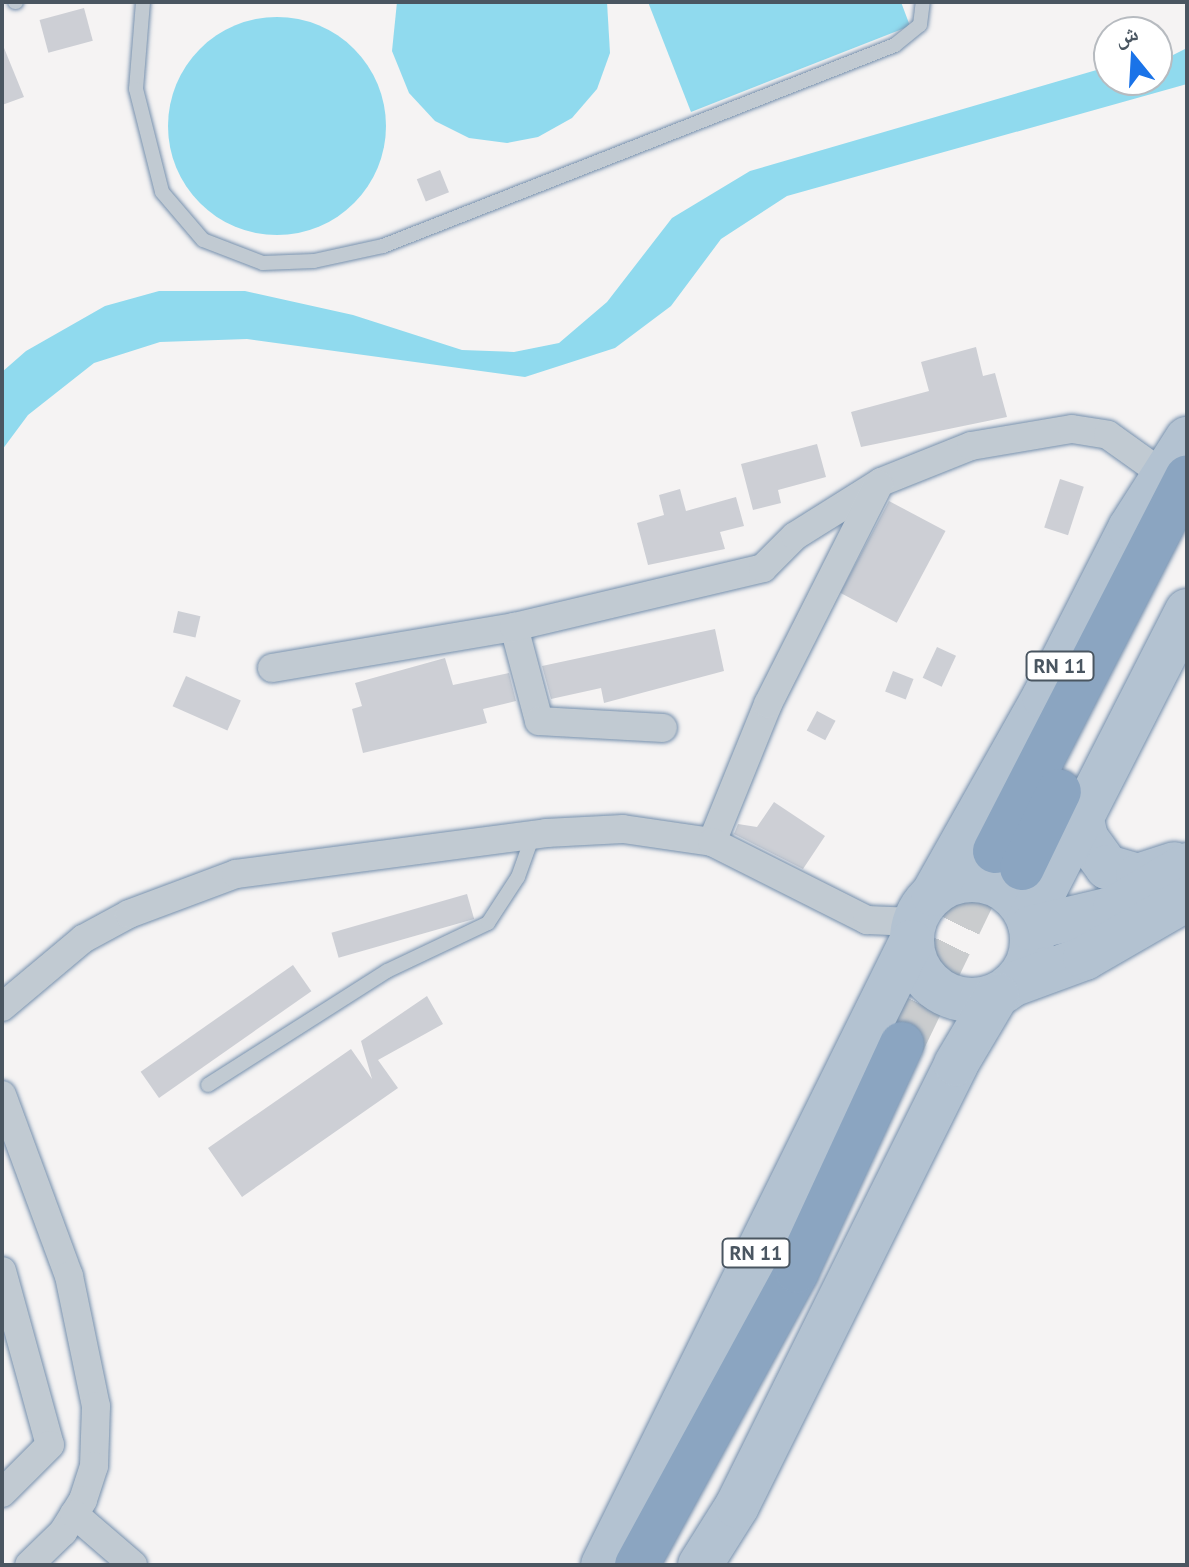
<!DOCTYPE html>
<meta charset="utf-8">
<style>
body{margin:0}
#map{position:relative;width:1189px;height:1567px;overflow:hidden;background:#f5f3f3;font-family:"PT Sans","Noto Naskh Arabic",sans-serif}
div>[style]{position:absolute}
.water>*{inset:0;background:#90daee}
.round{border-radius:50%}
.building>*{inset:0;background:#cdcfd5;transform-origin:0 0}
.highway-tunnel>*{height:44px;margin-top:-22px;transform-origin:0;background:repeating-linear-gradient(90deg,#caccce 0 44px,transparent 0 66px)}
.roads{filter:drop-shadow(0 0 2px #7690ad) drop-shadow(0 0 2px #7690ad)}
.lane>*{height:14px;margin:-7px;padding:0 7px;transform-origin:7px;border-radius:7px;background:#c1cad2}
.street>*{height:28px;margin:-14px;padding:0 14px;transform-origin:14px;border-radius:14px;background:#c1cad2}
.primary>*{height:44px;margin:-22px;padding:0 22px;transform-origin:22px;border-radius:22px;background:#b3c2d1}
.primary>.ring{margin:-22px;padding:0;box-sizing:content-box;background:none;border:44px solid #b3c2d1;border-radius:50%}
.highway>*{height:44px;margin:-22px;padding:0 22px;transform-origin:22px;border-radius:22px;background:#8ba5c1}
span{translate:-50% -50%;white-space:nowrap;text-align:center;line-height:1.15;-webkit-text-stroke:6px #fff;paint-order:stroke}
.shield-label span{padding:2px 6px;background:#fff;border:2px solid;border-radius:6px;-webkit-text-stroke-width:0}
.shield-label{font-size:20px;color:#4a5661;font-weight:700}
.frame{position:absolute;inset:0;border:4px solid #4a5661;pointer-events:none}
.north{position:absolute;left:1093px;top:16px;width:80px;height:80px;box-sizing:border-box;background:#fff;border:2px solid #b7bbc0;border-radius:50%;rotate:342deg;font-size:22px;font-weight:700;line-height:32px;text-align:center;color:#4a5661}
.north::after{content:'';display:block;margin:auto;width:28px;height:36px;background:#1a73e8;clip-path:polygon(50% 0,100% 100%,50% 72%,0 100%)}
</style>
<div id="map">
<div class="water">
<i style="clip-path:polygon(397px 2px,607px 2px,610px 53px,597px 89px,572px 118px,538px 137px,507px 143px,469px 138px,435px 121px,409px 93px,392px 51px)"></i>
<i style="clip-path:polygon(648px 2px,901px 2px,910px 26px,691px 112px)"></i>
<i class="round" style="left:168px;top:17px;width:218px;height:218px"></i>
<i style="clip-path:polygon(1187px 48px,1187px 84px,787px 196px,721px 239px,671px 306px,615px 348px,525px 377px,247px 339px,160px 342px,94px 363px,28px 415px,2px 450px,2px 372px,26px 351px,105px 306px,159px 291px,245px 291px,353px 315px,462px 350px,514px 352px,559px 343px,607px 302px,672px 218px,750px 171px,1100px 69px,1109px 68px,1109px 80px,1157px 80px,1157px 63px)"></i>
</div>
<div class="building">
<i style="left:84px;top:8px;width:34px;height:46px;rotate:75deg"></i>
<i style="clip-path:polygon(2px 43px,24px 97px,2px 105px)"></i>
<i style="left:440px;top:170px;width:24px;height:25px;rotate:68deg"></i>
<i style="clip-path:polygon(976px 347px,983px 376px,995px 373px,1007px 417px,861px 447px,851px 412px,929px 391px,921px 362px)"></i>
<i style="clip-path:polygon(817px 444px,826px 477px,778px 490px,781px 503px,753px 510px,741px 464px)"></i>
<i style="left:1060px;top:479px;width:25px;height:51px;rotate:18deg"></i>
<i style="clip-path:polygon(680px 489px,686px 511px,736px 497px,744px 526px,720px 532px,725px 549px,648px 565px,637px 523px,664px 515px,659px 495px)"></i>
<i style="left:889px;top:501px;width:64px;height:104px;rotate:28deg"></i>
<i style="left:178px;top:611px;width:23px;height:22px;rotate:13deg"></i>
<i style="clip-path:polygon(715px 629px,724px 671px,604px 703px,601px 688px,551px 699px,542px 666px)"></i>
<i style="left:937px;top:647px;width:21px;height:34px;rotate:25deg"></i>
<i style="clip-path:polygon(445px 658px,453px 685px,509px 673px,516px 701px,483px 709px,487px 723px,363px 753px,352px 709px,362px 706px,355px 683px)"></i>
<i style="left:893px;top:671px;width:22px;height:22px;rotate:21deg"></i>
<i style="left:186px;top:676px;width:60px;height:33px;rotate:24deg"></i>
<i style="left:817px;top:711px;width:21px;height:22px;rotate:28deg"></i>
<i style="clip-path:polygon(774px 802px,825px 836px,803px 869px,734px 834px,738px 824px,757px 827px)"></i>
<i style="left:467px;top:894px;width:26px;height:141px;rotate:74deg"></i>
<i style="left:293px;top:965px;width:32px;height:186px;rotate:55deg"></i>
<i style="clip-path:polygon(427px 996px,443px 1024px,378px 1060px,398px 1088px,242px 1197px,208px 1148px,351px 1049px,372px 1079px,361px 1041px)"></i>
</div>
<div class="highway-tunnel">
<i style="left:902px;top:1044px;width:214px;rotate:-64.3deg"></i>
</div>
<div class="roads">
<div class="lane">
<i style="left:15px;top:2px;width:1px"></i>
<i style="left:143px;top:2px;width:87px;rotate:94.6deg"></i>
<i style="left:136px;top:89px;width:106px;rotate:75.8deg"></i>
<i style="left:162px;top:192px;width:63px;rotate:49.5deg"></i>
<i style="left:203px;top:240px;width:64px;rotate:21deg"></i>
<i style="left:263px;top:263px;width:51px;rotate:-2.2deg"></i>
<i style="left:314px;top:261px;width:71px;rotate:-12.3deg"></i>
<i style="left:383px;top:246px;width:550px;rotate:-21.43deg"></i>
<i style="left:895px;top:45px;width:32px;rotate:-39deg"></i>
<i style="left:920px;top:25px;width:23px;rotate:-83deg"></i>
<i style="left:208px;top:1085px;width:212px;rotate:-32.5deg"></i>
<i style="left:387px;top:971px;width:112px;rotate:-25.4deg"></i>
<i style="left:488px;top:923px;width:55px;rotate:-56.9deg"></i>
<i style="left:518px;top:877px;width:45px;rotate:-70.3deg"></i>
</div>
<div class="street">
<i style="left:514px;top:627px;width:97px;rotate:75.1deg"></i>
<i style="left:539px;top:721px;width:124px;rotate:3.2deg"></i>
<i style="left:272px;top:668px;width:245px;rotate:-9.6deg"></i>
<i style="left:514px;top:627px;width:256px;rotate:-13.3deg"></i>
<i style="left:763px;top:568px;width:45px;rotate:-45deg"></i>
<i style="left:795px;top:536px;width:102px;rotate:-32.1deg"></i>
<i style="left:881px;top:482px;width:97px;rotate:-21.8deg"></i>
<i style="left:971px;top:446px;width:102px;rotate:-9.6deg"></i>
<i style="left:1072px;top:429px;width:36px;rotate:9deg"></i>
<i style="left:1108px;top:435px;width:69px;rotate:35.5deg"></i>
<i style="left:712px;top:842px;width:149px;rotate:-67.9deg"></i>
<i style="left:768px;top:704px;width:246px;rotate:-63.2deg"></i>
<i style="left:2px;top:1007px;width:106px;rotate:-40deg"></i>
<i style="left:83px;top:939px;width:52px;rotate:-28.5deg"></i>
<i style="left:129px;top:914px;width:114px;rotate:-20.5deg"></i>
<i style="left:236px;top:874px;width:313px;rotate:-7.5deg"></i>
<i style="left:546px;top:833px;width:77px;rotate:-3deg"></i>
<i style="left:623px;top:829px;width:90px;rotate:8.3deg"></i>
<i style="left:712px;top:842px;width:174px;rotate:26.7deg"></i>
<i style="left:867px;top:920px;width:47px;rotate:2.4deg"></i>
<i style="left:2px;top:1095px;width:193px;rotate:69.7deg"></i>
<i style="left:69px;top:1276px;width:133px;rotate:78.3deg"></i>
<i style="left:96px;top:1406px;width:60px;rotate:91.9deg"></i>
<i style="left:94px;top:1466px;width:36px;rotate:108deg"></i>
<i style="left:83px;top:1500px;width:38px;rotate:122deg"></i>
<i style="left:63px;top:1532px;width:47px;rotate:135.9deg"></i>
<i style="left:2px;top:1271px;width:180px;rotate:74.6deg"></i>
<i style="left:50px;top:1445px;width:68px;rotate:135deg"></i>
<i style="left:74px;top:1514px;width:78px;rotate:40.8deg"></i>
</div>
<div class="primary">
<i style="left:1082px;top:820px;width:18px;rotate:77deg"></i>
<i style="left:1086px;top:838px;width:36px;rotate:54deg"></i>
<i style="left:1107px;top:867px;width:32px;rotate:16deg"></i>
<i style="left:1138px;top:876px;width:38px;rotate:-18deg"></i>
<i class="ring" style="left:912px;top:880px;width:76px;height:76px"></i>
<i style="left:933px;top:894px;width:226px;rotate:-60.6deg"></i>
<i style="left:1044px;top:697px;width:190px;rotate:-63deg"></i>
<i style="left:1130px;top:528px;width:106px;rotate:-57.4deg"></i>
<i style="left:1029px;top:921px;width:348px;rotate:-63deg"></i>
<i style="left:1031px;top:928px;width:86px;rotate:-13.4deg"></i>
<i style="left:1115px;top:908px;width:84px;rotate:-30.8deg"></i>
<i style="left:1014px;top:984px;width:76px;rotate:-20.1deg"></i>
<i style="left:1085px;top:958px;width:118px;rotate:-30deg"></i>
<i style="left:603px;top:1565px;width:695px;rotate:-63.69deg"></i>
<i style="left:700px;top:1565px;width:70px;rotate:-57.9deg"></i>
<i style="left:737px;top:1506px;width:493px;rotate:-63.6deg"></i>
<i style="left:956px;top:1064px;width:80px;rotate:-59.3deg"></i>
</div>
<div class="highway">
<i style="left:995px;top:851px;width:420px;rotate:-62.8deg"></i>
<i style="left:1022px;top:868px;width:85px;rotate:-64.3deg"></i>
<i style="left:637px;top:1565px;width:335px;rotate:-61.4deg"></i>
<i style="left:797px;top:1271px;width:250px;rotate:-65.2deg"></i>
</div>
</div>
<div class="shield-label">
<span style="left:1060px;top:666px">RN 11</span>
<span style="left:756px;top:1253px">RN 11</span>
</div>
<div class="frame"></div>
<div class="north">ش</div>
</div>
